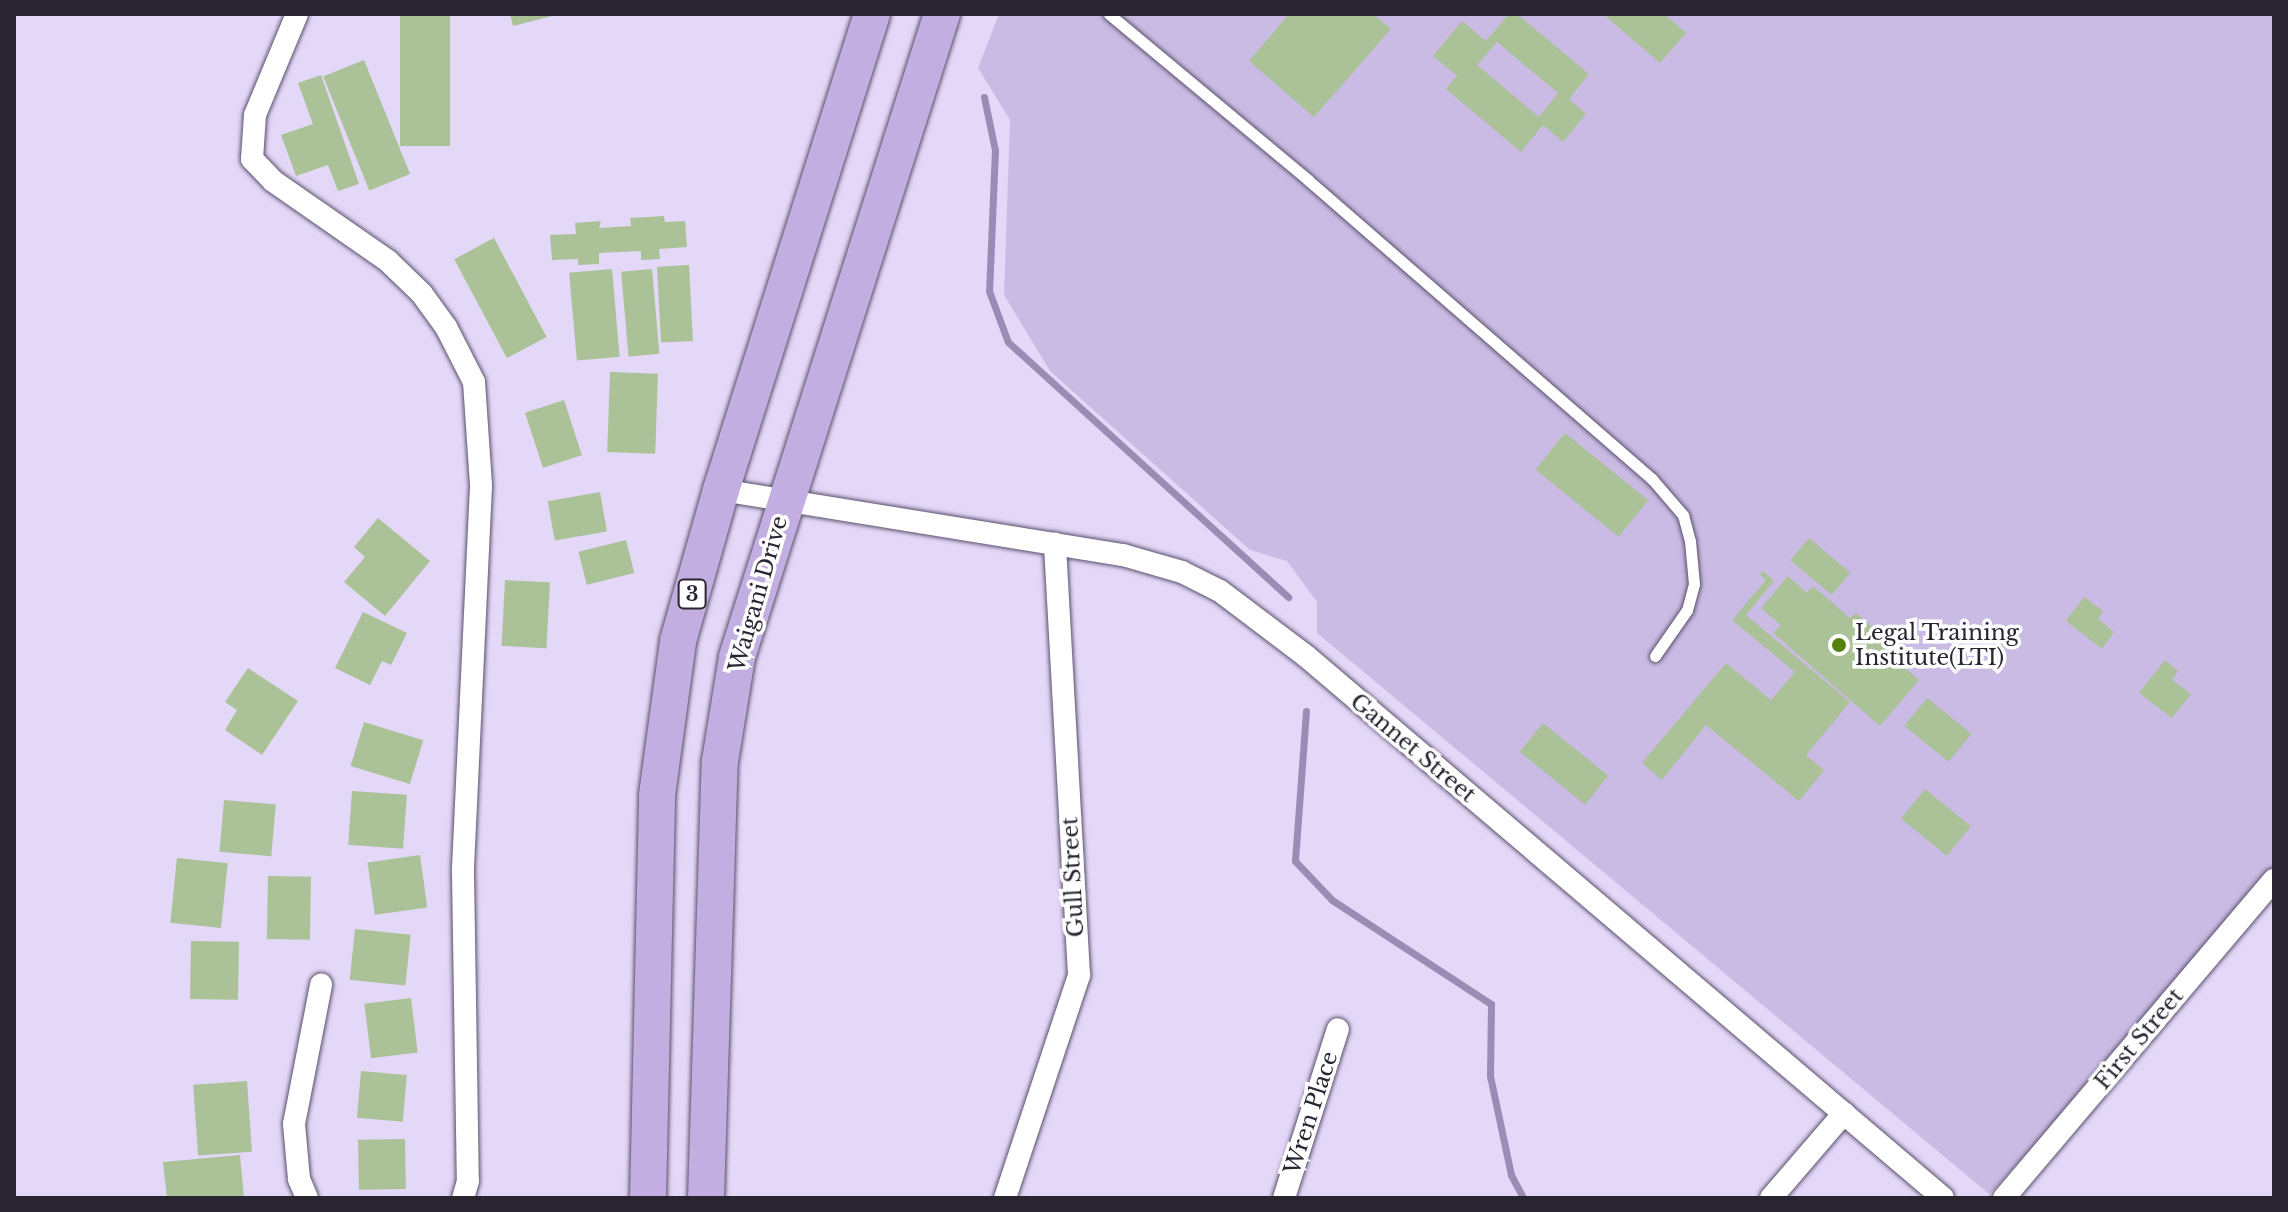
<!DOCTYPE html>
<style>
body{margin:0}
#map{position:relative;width:2288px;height:1212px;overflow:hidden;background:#e4d8f8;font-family:"Libre Baskerville",serif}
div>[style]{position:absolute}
.green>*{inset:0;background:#cabbe4}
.stream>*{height:7px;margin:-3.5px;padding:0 3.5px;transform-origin:3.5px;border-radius:3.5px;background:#9b8cb5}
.building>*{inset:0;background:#abc197;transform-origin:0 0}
.roads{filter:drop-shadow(0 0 2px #5a506b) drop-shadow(0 0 2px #5a506b)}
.service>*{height:11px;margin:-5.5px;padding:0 5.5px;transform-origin:5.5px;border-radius:5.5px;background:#fff}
.minor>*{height:22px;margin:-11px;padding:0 11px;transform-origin:11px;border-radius:11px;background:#fff}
.trunk>*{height:36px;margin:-18px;padding:0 18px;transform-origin:18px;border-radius:18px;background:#c2aee0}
.dots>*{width:22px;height:22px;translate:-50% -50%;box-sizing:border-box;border:4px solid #fff;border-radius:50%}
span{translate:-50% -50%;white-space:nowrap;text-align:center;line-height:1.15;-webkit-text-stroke:7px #fff;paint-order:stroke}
.shield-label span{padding:2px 6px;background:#fff;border:2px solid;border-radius:6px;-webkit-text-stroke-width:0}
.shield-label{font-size:20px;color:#282430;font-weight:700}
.street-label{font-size:22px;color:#282430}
.poi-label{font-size:22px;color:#282430}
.left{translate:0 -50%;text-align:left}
.frame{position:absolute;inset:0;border:16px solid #282430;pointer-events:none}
</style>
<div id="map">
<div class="green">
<i style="clip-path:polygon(999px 14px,2274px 14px,2274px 892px,1989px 1194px,1317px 633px,1317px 602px,1287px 561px,1250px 550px,1050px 371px,1004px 295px,1010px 120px,978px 68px)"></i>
</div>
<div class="stream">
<i style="left:984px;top:97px;width:54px;rotate:78.3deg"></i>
<i style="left:995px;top:150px;width:141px;rotate:92.4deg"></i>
<i style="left:989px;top:291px;width:54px;rotate:69.6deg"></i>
<i style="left:1008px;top:342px;width:379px;rotate:42.3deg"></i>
<i style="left:1306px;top:711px;width:150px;rotate:94.2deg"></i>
<i style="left:1295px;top:861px;width:54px;rotate:46.5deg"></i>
<i style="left:1332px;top:900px;width:190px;rotate:33.2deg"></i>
<i style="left:1491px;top:1004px;width:72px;rotate:90.8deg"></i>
<i style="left:1490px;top:1076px;width:101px;rotate:78deg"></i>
<i style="left:1511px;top:1175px;width:26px;rotate:62deg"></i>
</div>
<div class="building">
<i style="left:400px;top:14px;width:50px;height:132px"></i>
<i style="clip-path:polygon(510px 14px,556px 14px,556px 15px,513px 26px)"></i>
<i style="clip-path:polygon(1289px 14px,1373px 14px,1391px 29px,1314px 117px,1249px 61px)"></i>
<i style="clip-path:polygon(evenodd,1509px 14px,1517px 14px,1589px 74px,1569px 99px,1586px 114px,1563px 142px,1543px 125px,1521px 152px,1446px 89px,1457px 76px,1433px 56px,1462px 21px,1486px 41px,1509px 14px,1497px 42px,1558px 93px,1539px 117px,1477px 65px,1497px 42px)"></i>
<i style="clip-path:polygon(1603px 14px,1664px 14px,1686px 33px,1660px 63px)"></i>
<i style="left:364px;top:60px;width:123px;height:44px;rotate:68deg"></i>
<i style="clip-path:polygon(321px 75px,359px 184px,338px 191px,328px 165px,296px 176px,281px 135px,313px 124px,298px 83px)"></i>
<i style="clip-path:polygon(664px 216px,665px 222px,685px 221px,687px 247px,659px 249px,660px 259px,641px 260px,641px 251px,599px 253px,599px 264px,578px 265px,578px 259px,552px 260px,550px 235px,576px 234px,575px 223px,601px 221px,599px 228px,631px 226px,630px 218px)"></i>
<i style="left:494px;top:238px;width:112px;height:45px;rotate:62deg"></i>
<i style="left:689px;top:265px;width:76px;height:32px;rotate:87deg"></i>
<i style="left:612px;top:269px;width:88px;height:43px;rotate:85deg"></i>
<i style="left:652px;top:269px;width:85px;height:31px;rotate:85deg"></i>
<i style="left:610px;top:372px;width:48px;height:80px;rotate:2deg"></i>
<i style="left:564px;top:400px;width:58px;height:41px;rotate:72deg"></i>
<i style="left:1565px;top:433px;width:107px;height:47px;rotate:39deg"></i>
<i style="left:600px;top:492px;width:40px;height:53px;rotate:80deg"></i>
<i style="clip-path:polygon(378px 518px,430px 561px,385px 616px,344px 582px,365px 557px,354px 547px)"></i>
<i style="left:1809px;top:538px;width:54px;height:29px;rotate:40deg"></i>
<i style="left:626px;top:540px;width:34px;height:49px;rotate:76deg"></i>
<i style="clip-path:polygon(1763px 571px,1774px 581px,1746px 615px,1850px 702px,1806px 755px,1824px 770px,1799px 801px,1706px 725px,1662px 780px,1642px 763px,1726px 663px,1771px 700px,1795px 672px,1732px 620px,1766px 580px,1760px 575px)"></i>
<i style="clip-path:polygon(1788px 576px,1807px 593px,1813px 586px,1850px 618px,1856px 613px,1905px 656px,1899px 663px,1919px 680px,1880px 726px,1773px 633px,1781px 625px,1761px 608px)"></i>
<i style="left:505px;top:580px;width:45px;height:66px;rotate:3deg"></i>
<i style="clip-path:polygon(2084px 597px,2103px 611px,2098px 619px,2114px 632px,2102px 649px,2066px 621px)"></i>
<i style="clip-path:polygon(363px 612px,407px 633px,391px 665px,382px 661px,370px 685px,335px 668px)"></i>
<i style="clip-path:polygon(2165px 660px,2178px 671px,2172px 680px,2191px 694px,2172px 718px,2139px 693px)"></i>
<i style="clip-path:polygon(248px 668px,298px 701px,262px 755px,225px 730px,237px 710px,225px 702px)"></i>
<i style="left:1927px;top:698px;width:57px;height:36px;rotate:39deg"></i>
<i style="left:364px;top:722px;width:62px;height:46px;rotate:17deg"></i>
<i style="left:1543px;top:723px;width:84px;height:37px;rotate:39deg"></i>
<i style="left:1925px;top:789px;width:59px;height:38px;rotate:39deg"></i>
<i style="left:352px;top:791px;width:55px;height:54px;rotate:4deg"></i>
<i style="left:224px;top:800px;width:52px;height:52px;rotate:5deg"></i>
<i style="left:420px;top:855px;width:53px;height:53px;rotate:82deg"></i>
<i style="left:177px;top:858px;width:51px;height:65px;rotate:6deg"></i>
<i style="left:268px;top:876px;width:43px;height:63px;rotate:1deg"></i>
<i style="left:355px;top:929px;width:56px;height:51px;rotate:6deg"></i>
<i style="left:191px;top:941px;width:48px;height:58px;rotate:1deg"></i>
<i style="left:411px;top:998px;width:55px;height:47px;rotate:83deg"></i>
<i style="left:361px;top:1071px;width:46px;height:47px;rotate:5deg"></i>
<i style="left:247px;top:1081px;width:71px;height:54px;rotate:86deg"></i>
<i style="left:405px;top:1139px;width:50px;height:47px;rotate:89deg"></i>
<i style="clip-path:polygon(240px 1155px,244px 1198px,167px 1198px,163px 1162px)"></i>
</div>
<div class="roads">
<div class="service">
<i style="left:1109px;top:14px;width:259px;rotate:39.8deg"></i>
<i style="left:1308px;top:180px;width:456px;rotate:41deg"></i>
<i style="left:1652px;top:479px;width:48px;rotate:49.3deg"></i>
<i style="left:1683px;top:515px;width:27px;rotate:75deg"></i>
<i style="left:1690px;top:541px;width:43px;rotate:84.7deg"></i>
<i style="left:1694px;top:584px;width:27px;rotate:105deg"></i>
<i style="left:1687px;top:610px;width:56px;rotate:124.8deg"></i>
</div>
<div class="minor">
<i style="left:297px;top:14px;width:109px;rotate:112.6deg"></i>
<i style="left:255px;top:115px;width:44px;rotate:93.9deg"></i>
<i style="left:252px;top:159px;width:30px;rotate:46deg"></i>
<i style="left:273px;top:181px;width:140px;rotate:34.8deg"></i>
<i style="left:388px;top:261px;width:47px;rotate:44.1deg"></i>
<i style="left:422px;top:294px;width:41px;rotate:54deg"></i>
<i style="left:446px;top:327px;width:62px;rotate:63deg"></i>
<i style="left:474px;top:382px;width:104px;rotate:86.1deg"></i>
<i style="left:481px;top:486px;width:387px;rotate:92.7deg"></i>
<i style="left:463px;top:873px;width:308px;rotate:89.1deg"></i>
<i style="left:468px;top:1181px;width:18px;rotate:106deg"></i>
<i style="left:721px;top:490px;width:407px;rotate:9.2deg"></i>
<i style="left:1123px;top:555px;width:61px;rotate:16.1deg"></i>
<i style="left:1182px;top:572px;width:42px;rotate:26.6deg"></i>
<i style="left:1220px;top:591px;width:108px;rotate:37.1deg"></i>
<i style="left:1306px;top:656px;width:836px;rotate:40.39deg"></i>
<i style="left:307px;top:1198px;width:21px;rotate:-113deg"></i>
<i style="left:299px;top:1179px;width:55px;rotate:-95.2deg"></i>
<i style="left:294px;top:1124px;width:142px;rotate:-79deg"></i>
<i style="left:1005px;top:1198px;width:235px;rotate:-71.6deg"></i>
<i style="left:1079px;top:975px;width:432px;rotate:-93.2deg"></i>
<i style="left:1284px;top:1198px;width:177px;rotate:-72.3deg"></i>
<i style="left:1771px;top:1198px;width:112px;rotate:-49.3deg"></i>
<i style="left:2004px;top:1198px;width:417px;rotate:-49.7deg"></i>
</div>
<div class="trunk">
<i style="left:648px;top:1198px;width:403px;rotate:-88.7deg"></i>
<i style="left:657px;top:795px;width:155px;rotate:-82.2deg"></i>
<i style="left:678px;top:641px;width:157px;rotate:-74.1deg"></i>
<i style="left:721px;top:490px;width:499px;rotate:-72.4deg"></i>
<i style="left:706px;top:1198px;width:437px;rotate:-88.2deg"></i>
<i style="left:720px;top:761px;width:105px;rotate:-80.7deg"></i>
<i style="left:737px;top:657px;width:675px;rotate:-72.32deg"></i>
</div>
</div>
<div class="dots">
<i style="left:1839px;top:645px;background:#55820f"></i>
</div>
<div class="shield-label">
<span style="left:692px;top:594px">3</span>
</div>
<div class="street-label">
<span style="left:758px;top:594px;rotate:-74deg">Waigani Drive</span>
<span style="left:1413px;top:748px;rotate:40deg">Gannet Street</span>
<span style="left:1073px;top:877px;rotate:-93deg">Gull Street</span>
<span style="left:2139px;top:1039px;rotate:-50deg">First Street</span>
<span style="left:1311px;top:1113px;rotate:-72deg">Wren Place</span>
</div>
<div class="poi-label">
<span class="left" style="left:1855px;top:645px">Legal Training<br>Institute(LTI)</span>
</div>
<div class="frame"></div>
</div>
